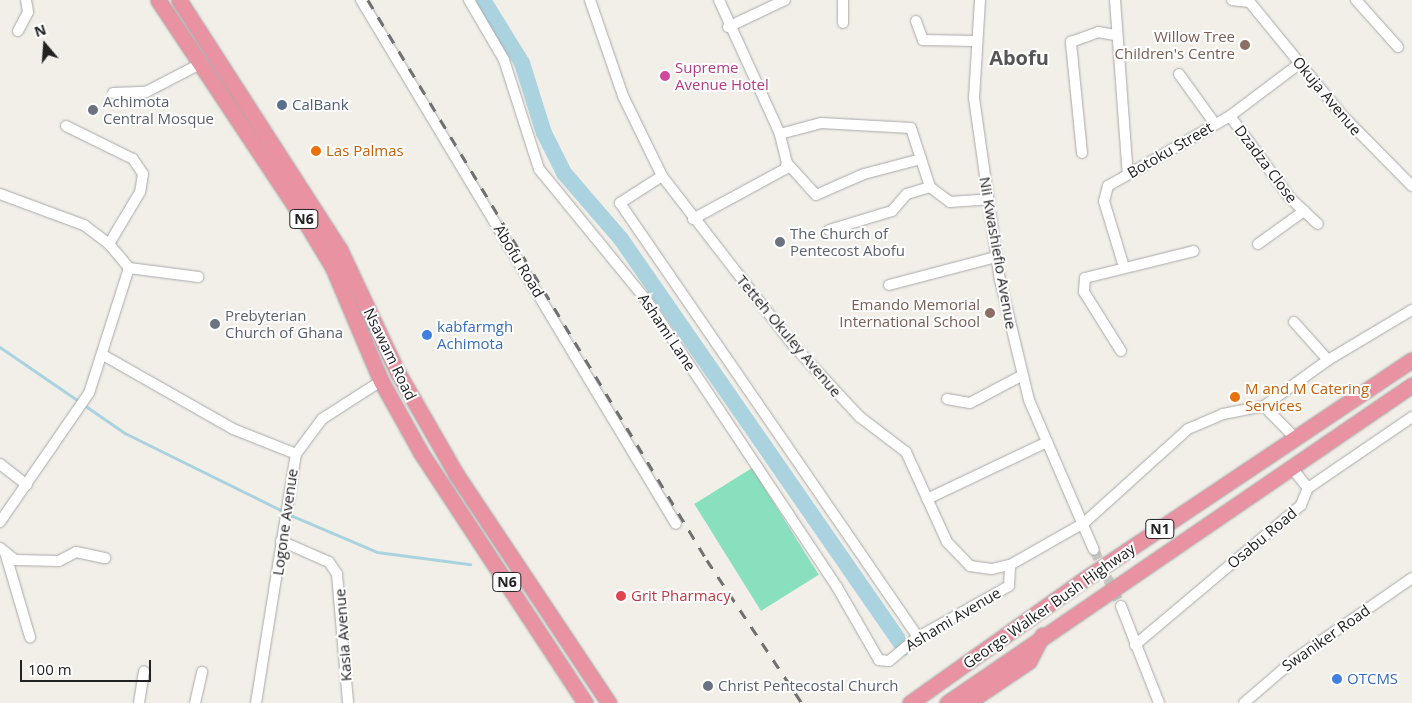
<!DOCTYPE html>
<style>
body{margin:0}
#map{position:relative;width:1412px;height:703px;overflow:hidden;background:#f2efe9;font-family:"Open Sans",sans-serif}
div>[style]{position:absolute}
.pitch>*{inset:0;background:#88e0be;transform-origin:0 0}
.stream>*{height:2.5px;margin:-1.25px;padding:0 1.25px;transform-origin:1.25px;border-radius:1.25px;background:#aad3df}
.river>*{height:16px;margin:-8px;padding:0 8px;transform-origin:8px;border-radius:8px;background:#aad3df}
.minor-tunnel>*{height:10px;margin-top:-5px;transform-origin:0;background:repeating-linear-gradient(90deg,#c8c6c1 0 10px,transparent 0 15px)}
.roads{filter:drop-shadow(0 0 1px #a9a9a9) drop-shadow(0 0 1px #a9a9a9)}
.minor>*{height:10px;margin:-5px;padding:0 5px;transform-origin:5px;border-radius:5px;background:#fff}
.highway>*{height:15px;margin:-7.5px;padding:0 7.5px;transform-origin:7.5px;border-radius:7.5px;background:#e892a2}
.rail>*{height:2.5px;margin-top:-1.25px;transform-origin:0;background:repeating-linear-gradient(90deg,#707070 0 10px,transparent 0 20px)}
.dots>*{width:14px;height:14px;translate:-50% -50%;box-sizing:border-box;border:2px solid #fff;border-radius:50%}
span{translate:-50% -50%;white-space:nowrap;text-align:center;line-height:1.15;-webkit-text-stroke:4px #fff;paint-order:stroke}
.shield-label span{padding:1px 4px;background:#fff;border:1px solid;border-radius:4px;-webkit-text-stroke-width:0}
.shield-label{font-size:14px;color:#222;font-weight:700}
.education-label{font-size:15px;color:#785e54}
.right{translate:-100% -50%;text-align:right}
.hotel-label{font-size:15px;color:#b23c85}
.left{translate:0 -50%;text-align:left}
.street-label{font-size:15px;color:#222}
.worship-label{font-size:15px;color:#5b616d}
.service-label{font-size:15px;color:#4e5e75}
.food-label{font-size:15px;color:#c56008}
.shop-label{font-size:15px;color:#366cbe}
.health-label{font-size:15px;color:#be3a42}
.district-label{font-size:20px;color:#555;font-weight:700}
.north{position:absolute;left:20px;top:20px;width:50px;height:50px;-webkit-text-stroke:4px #fff;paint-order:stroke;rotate:342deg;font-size:14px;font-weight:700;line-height:20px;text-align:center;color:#222}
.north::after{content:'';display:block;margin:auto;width:18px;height:22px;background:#222;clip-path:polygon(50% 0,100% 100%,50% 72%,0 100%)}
.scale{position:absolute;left:20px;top:660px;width:131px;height:22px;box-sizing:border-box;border:2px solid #222;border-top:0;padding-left:6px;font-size:15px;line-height:18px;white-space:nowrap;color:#222;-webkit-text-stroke:4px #fff;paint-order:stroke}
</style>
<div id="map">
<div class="pitch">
<i style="left:752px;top:468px;width:126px;height:68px;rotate:58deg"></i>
</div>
<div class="stream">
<i style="left:0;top:347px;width:96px;rotate:34.4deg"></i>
<i style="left:83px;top:404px;width:51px;rotate:34.6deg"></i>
<i style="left:125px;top:433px;width:176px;rotate:26.3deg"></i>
<i style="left:288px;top:514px;width:97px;rotate:23.1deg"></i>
<i style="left:377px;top:552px;width:94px;rotate:7.4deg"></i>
</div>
<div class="river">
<i style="left:483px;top:0;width:74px;rotate:58.2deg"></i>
<i style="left:522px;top:63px;width:73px;rotate:72.6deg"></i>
<i style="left:544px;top:133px;width:45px;rotate:63.4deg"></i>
<i style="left:564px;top:173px;width:87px;rotate:49.2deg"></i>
<i style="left:621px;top:239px;width:497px;rotate:55.3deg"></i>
</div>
<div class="minor-tunnel">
<i style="left:1094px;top:550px;width:62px;rotate:64.3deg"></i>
</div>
<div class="roads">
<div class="minor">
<i style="left:361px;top:0;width:611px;rotate:58.99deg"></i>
<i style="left:469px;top:0;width:69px;rotate:59.7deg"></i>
<i style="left:504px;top:60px;width:114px;rotate:72.2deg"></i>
<i style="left:539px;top:169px;width:171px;rotate:50.7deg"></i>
<i style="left:647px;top:301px;width:343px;rotate:56.4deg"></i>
<i style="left:837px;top:587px;width:84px;rotate:60.1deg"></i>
<i style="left:879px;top:660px;width:10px;rotate:6deg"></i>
<i style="left:889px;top:661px;width:38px;rotate:-40deg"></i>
<i style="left:918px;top:637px;width:104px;rotate:-29.3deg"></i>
<i style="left:1009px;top:586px;width:21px;rotate:-87deg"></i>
<i style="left:590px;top:0;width:102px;rotate:71deg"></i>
<i style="left:623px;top:96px;width:89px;rotate:64deg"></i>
<i style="left:662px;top:176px;width:214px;rotate:52.2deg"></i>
<i style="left:793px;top:345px;width:98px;rotate:47.1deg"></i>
<i style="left:860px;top:417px;width:58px;rotate:37.3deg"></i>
<i style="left:906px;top:452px;width:99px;rotate:65.5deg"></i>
<i style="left:947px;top:542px;width:33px;rotate:46deg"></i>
<i style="left:970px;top:566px;width:22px;rotate:8deg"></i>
<i style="left:992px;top:569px;width:18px;rotate:-13deg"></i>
<i style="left:1010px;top:565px;width:85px;rotate:-29.6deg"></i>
<i style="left:1084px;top:523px;width:140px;rotate:-42.1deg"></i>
<i style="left:1188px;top:429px;width:38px;rotate:-23deg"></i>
<i style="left:1223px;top:414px;width:42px;rotate:-11deg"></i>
<i style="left:1264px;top:406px;width:79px;rotate:-35.7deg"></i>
<i style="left:1328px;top:360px;width:98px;rotate:-30.8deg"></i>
<i style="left:843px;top:0;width:23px;rotate:90deg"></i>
<i style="left:980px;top:0;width:98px;rotate:93.5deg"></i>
<i style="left:974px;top:98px;width:184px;rotate:81.9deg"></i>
<i style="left:1000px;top:280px;width:123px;rotate:76.4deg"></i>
<i style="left:1029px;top:400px;width:163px;rotate:66.6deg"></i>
<i style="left:1115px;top:0;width:175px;rotate:85.8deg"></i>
<i style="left:1232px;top:0;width:17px;rotate:7deg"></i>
<i style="left:1248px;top:0;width:149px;rotate:50.7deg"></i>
<i style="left:1342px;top:115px;width:100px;rotate:45.4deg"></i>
<i style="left:1356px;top:0;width:63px;rotate:48.2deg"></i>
<i style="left:916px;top:21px;width:20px;rotate:70deg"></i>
<i style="left:923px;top:40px;width:52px;rotate:1.1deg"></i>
<i style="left:728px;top:27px;width:63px;rotate:-25.3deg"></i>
<i style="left:18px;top:31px;width:21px;rotate:-62deg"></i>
<i style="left:28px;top:12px;width:12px;rotate:-99deg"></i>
<i style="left:1179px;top:74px;width:62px;rotate:54.2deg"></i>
<i style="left:113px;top:93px;width:33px;rotate:-2deg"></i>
<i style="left:146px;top:92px;width:63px;rotate:-27.4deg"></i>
<i style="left:1230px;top:116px;width:102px;rotate:53.8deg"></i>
<i style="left:1290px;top:198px;width:38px;rotate:43deg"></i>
<i style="left:66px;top:126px;width:75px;rotate:26.2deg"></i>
<i style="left:133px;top:159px;width:18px;rotate:56deg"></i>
<i style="left:143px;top:174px;width:18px;rotate:99deg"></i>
<i style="left:140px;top:192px;width:61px;rotate:120.8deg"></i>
<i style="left:780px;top:134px;width:42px;rotate:-15deg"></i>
<i style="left:821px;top:123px;width:90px;rotate:3.2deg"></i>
<i style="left:911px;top:128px;width:62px;rotate:72.1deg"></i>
<i style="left:930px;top:187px;width:25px;rotate:37deg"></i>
<i style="left:950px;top:202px;width:39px;rotate:-4deg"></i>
<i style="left:1082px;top:153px;width:112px;rotate:-95.7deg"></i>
<i style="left:1071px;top:42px;width:29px;rotate:-20deg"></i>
<i style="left:1098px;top:32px;width:17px;rotate:10deg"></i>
<i style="left:787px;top:163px;width:43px;rotate:47.8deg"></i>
<i style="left:816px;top:195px;width:52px;rotate:-23.6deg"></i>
<i style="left:864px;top:174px;width:59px;rotate:-14.7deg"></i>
<i style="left:662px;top:176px;width:50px;rotate:147.3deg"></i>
<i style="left:620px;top:203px;width:526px;rotate:55.53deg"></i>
<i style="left:0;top:194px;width:90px;rotate:20.3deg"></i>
<i style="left:84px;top:225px;width:31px;rotate:37deg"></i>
<i style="left:109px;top:244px;width:31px;rotate:50deg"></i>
<i style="left:129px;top:268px;width:131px;rotate:107.7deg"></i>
<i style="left:89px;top:393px;width:157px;rotate:124.6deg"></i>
<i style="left:693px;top:219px;width:105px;rotate:-28.5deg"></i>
<i style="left:785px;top:169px;width:6px;rotate:-72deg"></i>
<i style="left:787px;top:163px;width:30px;rotate:-104deg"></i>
<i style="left:780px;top:134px;width:147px;rotate:-114.5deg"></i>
<i style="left:829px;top:230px;width:66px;rotate:-16.8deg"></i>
<i style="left:892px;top:211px;width:23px;rotate:-49deg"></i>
<i style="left:907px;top:194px;width:24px;rotate:-17deg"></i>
<i style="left:1258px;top:244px;width:57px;rotate:-35.7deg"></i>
<i style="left:1124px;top:267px;width:69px;rotate:-106.9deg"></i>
<i style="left:1104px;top:201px;width:16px;rotate:-75deg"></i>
<i style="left:1108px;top:186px;width:141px;rotate:-29.8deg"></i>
<i style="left:1230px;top:116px;width:86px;rotate:-37deg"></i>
<i style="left:129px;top:268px;width:70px;rotate:7.4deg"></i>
<i style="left:889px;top:285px;width:111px;rotate:-14.7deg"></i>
<i style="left:1294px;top:322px;width:51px;rotate:48.2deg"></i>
<i style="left:1121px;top:351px;width:70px;rotate:-122.1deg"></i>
<i style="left:1084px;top:292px;width:14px;rotate:-86deg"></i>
<i style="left:1085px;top:278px;width:112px;rotate:-13.9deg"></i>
<i style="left:103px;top:355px;width:150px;rotate:29.6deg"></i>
<i style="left:233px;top:429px;width:68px;rotate:21.6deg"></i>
<i style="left:947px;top:399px;width:23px;rotate:10deg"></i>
<i style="left:970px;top:403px;width:58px;rotate:-27.9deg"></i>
<i style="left:1264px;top:406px;width:45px;rotate:45.9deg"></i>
<i style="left:0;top:464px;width:34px;rotate:38deg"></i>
<i style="left:1291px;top:467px;width:27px;rotate:51deg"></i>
<i style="left:927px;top:499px;width:133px;rotate:-25.4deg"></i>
<i style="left:281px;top:541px;width:52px;rotate:23.6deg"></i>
<i style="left:329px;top:562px;width:14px;rotate:56deg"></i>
<i style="left:337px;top:574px;width:129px;rotate:85.1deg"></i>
<i style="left:0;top:548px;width:19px;rotate:39deg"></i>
<i style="left:15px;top:560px;width:44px;rotate:1.3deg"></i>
<i style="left:59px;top:561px;width:19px;rotate:-28deg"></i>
<i style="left:76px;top:552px;width:30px;rotate:12deg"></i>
<i style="left:5px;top:552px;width:89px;rotate:73.6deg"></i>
<i style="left:1121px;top:606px;width:104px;rotate:68.6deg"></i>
<i style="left:1135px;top:645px;width:217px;rotate:-40.1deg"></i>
<i style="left:1301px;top:505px;width:18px;rotate:-68deg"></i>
<i style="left:1308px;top:488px;width:126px;rotate:-34.3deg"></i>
<i style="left:139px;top:703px;width:32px;rotate:-81deg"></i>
<i style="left:195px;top:703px;width:32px;rotate:-77deg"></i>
<i style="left:256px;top:703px;width:252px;rotate:-80.9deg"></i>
<i style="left:296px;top:454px;width:44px;rotate:-53.4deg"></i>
<i style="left:322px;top:419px;width:70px;rotate:-32.8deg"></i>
<i style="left:1244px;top:703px;width:67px;rotate:-40.8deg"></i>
<i style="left:1295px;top:659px;width:142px;rotate:-34.7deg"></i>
</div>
<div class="highway">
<i style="left:158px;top:0;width:262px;rotate:56.4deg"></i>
<i style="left:303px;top:218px;width:58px;rotate:59deg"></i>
<i style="left:333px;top:268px;width:123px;rotate:67deg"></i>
<i style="left:381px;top:381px;width:82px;rotate:60.9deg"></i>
<i style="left:421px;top:453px;width:299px;rotate:56.7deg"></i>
<i style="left:179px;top:0;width:297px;rotate:57.2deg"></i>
<i style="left:340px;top:250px;width:136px;rotate:64.8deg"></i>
<i style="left:398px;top:373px;width:116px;rotate:60.1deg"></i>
<i style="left:456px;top:474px;width:275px;rotate:56.3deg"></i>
<i style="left:910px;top:703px;width:209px;rotate:-35.4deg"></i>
<i style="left:1080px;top:582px;width:399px;rotate:-33.8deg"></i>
<i style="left:947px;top:703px;width:563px;rotate:-34.37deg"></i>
<i style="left:967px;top:703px;width:75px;rotate:-34.1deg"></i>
<i style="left:1029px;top:661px;width:29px;rotate:-63deg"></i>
</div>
</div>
<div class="rail">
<i style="left:368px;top:0;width:655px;rotate:58.81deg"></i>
<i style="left:707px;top:560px;width:172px;rotate:56.4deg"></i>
</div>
<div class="dots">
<i style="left:1245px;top:45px;background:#8d6e63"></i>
<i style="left:665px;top:76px;background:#d1479c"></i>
<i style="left:282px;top:105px;background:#5c6f8a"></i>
<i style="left:93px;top:110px;background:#6b7280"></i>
<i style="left:316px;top:151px;background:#e8710a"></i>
<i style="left:780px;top:242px;background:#6b7280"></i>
<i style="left:990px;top:313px;background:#8d6e63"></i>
<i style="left:215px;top:324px;background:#6b7280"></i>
<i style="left:427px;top:335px;background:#3f7fe0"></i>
<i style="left:1235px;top:397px;background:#e8710a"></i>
<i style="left:621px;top:596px;background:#e0444e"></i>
<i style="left:1337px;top:679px;background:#3f7fe0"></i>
<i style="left:708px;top:686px;background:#6b7280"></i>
</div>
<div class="shield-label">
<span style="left:304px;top:219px">N6</span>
<span style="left:1160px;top:529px">N1</span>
<span style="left:507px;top:582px">N6</span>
</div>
<div class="education-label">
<span class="right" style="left:1235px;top:45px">Willow Tree<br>Children's Centre</span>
<span class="right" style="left:980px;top:313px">Emando Memorial<br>International School</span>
</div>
<div class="hotel-label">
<span class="left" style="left:675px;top:76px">Supreme<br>Avenue Hotel</span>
</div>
<div class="street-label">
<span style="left:1327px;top:96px;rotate:50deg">Okuja Avenue</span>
<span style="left:1170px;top:150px;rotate:-30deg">Botoku Street</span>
<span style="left:1266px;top:164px;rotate:53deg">Dzadza Close</span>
<span style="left:998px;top:253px;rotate:80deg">Nii Kwashiefio Avenue</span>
<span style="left:519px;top:261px;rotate:59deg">Abofu Road</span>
<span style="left:667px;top:332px;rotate:56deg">Ashami Lane</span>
<span style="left:789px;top:336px;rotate:50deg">Tetteh Okuley Avenue</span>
<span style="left:390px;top:354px;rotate:64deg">Nsawam Road</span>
<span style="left:285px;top:522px;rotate:-82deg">Logone Avenue</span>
<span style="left:1262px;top:538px;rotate:-40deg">Osabu Road</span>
<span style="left:1049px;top:606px;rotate:-35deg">George Walker Bush Highway</span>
<span style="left:953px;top:619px;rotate:-31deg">Ashami Avenue</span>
<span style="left:343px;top:635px;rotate:-94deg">Kasia Avenue</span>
<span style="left:1326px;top:638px;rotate:-35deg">Swaniker Road</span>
</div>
<div class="worship-label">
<span class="left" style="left:103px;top:110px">Achimota<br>Central Mosque</span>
<span class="left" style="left:790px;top:242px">The Church of<br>Pentecost Abofu</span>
<span class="left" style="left:225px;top:324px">Prebyterian<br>Church of Ghana</span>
<span class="left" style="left:718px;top:686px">Christ Pentecostal Church</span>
</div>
<div class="service-label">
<span class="left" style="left:292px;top:105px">CalBank</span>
</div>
<div class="food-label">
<span class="left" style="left:326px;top:151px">Las Palmas</span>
<span class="left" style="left:1245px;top:397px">M and M Catering<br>Services</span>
</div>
<div class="shop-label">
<span class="left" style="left:437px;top:335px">kabfarmgh<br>Achimota</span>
<span class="left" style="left:1347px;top:679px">OTCMS</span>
</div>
<div class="health-label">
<span class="left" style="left:631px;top:596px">Grit Pharmacy</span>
</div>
<div class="district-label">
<span style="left:1019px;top:57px">Abofu</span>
</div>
<div class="north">N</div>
<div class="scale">100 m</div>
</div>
